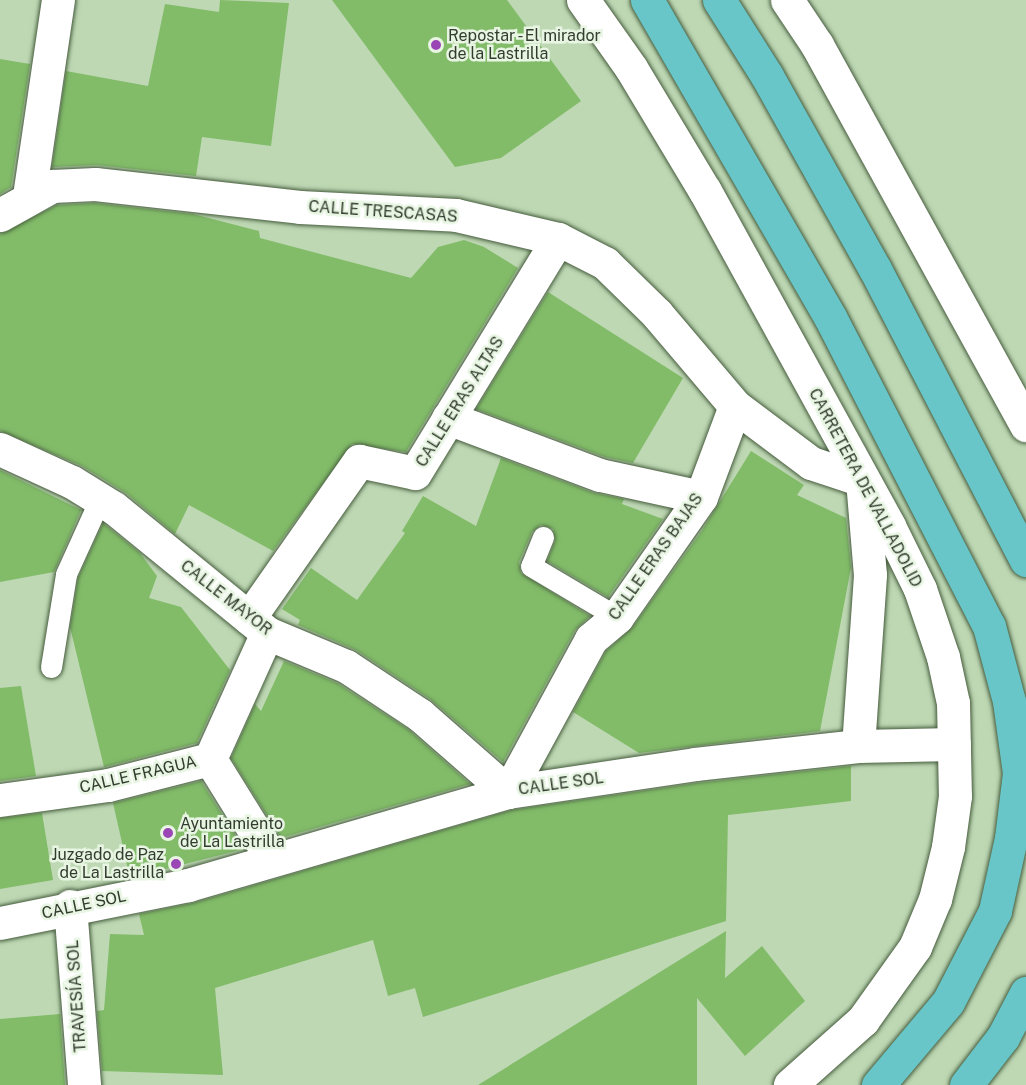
<!DOCTYPE html>
<meta charset="utf-8">
<style>
body{margin:0}
#map{position:relative;width:1026px;height:1085px;overflow:hidden;background:#bed8b4;font-family:"Public Sans",sans-serif}
div>[style]{position:absolute}
.building>*{inset:0;background:#82bc69}
.roads{filter:drop-shadow(0 0 2px #465c3d) drop-shadow(0 0 2px #465c3d)}
.service>*{height:21px;margin:-10.5px;padding:0 10.5px;transform-origin:10.5px;border-radius:10.5px;background:#fff}
.minor>*{height:33px;margin:-16.5px;padding:0 16.5px;transform-origin:16.5px;border-radius:16.5px;background:#fff}
.trunk>*{height:33px;margin:-16.5px;padding:0 16.5px;transform-origin:16.5px;border-radius:16.5px;background:#68c6c8}
.dots>*{width:16px;height:16px;translate:-50% -50%;box-sizing:border-box;border:3px solid #e7f5e2;border-radius:50%}
span{translate:-50% -50%;white-space:nowrap;text-align:center;line-height:1.15;-webkit-text-stroke:5px #e7f5e2;paint-order:stroke}
.poi-label{font-size:16px;color:#323c2e}
.left{translate:0 -50%;text-align:left}
.right{translate:-100% -50%;text-align:right}
.street-label{font-size:16px;color:#323c2e}
</style>
<div id="map">
<div class="building">
<i style="clip-path:polygon(220px 0,289px 3px,271px 146px,202px 137px,196px 176px,97px 165px,52px 167px,66px 71px,148px 86px,165px 4px,219px 12px)"></i>
<i style="clip-path:polygon(332px 0,507px 0,581px 101px,501px 158px,455px 167px)"></i>
<i style="clip-path:polygon(0 59px,30px 64px,11px 187px,0 194px)"></i>
<i style="clip-path:polygon(94px 203px,193px 214px,259px 231px,260px 238px,411px 278px,438px 247px,464px 240px,484px 247px,518px 268px,406px 452px,352px 444px,273px 551px,189px 505px,175px 534px,126px 493px,82px 466px,0 431px,0 234px,57px 205px)"></i>
<i style="clip-path:polygon(548px 292px,683px 378px,633px 463px,605px 457px,476px 409px)"></i>
<i style="clip-path:polygon(751px 451px,804px 485px,797px 495px,846px 518px,851px 568px,820px 731px,639px 753px,573px 712px,606px 651px,632px 628px,701px 532px)"></i>
<i style="clip-path:polygon(501px 458px,594px 493px,624px 499px,622px 504px,663px 519px,608px 597px,547px 561px,555px 541px,553px 529px,541px 525px,532px 532px,519px 562px,521px 573px,590px 616px,575px 630px,503px 762px,430px 699px,356px 650px,298px 625px,300px 620px,282px 609px,311px 568px,357px 600px,405px 533px,402px 531px,423px 496px,476px 526px)"></i>
<i style="clip-path:polygon(0 470px,81px 510px,54px 572px,0 582px)"></i>
<i style="clip-path:polygon(103px 523px,140px 553px,157px 576px,149px 598px,181px 607px,230px 670px,197px 743px,104px 767px,70px 627px,78px 578px)"></i>
<i style="clip-path:polygon(284px 661px,337px 683px,409px 730px,470px 784px,281px 838px,231px 758px,255px 704px,261px 711px)"></i>
<i style="clip-path:polygon(21px 686px,36px 776px,0 781px,0 688px)"></i>
<i style="clip-path:polygon(851px 766px,851px 801px,728px 815px,726px 921px,423px 1017px,415px 988px,388px 996px,373px 940px,215px 988px,223px 1075px,102px 1071px,97px 1011px,104px 1010px,110px 934px,144px 935px,139px 914px,193px 903px,512px 810px,697px 783px)"></i>
<i style="clip-path:polygon(201px 781px,244px 849px,130px 878px,113px 803px)"></i>
<i style="clip-path:polygon(42px 813px,53px 880px,0 889px,0 818px)"></i>
<i style="clip-path:polygon(726px 931px,725px 978px,762px 946px,805px 1001px,745px 1056px,697px 998px,697px 1085px,478px 1085px)"></i>
<i style="clip-path:polygon(60px 1014px,65px 1085px,0 1085px,0 1019px)"></i>
</div>
<div class="roads">
<div class="service">
<i style="left:543px;top:537px;width:31px;rotate:112deg"></i>
<i style="left:531px;top:566px;width:100px;rotate:30.7deg"></i>
<i style="left:51px;top:667px;width:94px;rotate:-80.8deg"></i>
<i style="left:66px;top:574px;width:82px;rotate:-65.6deg"></i>
</div>
<div class="minor">
<i style="left:583px;top:0;width:83px;rotate:54.8deg"></i>
<i style="left:631px;top:68px;width:144px;rotate:59deg"></i>
<i style="left:705px;top:191px;width:382px;rotate:61.2deg"></i>
<i style="left:889px;top:526px;width:70px;rotate:63.8deg"></i>
<i style="left:920px;top:589px;width:72px;rotate:71.3deg"></i>
<i style="left:943px;top:657px;width:47px;rotate:77.7deg"></i>
<i style="left:953px;top:703px;width:93px;rotate:88.8deg"></i>
<i style="left:955px;top:796px;width:51px;rotate:97.8deg"></i>
<i style="left:948px;top:847px;width:54px;rotate:104deg"></i>
<i style="left:935px;top:899px;width:52px;rotate:112.6deg"></i>
<i style="left:915px;top:947px;width:90px;rotate:125.5deg"></i>
<i style="left:863px;top:1020px;width:98px;rotate:138.3deg"></i>
<i style="left:787px;top:0;width:54px;rotate:56.3deg"></i>
<i style="left:817px;top:45px;width:434px;rotate:61.2deg"></i>
<i style="left:29px;top:196px;width:198px;rotate:-81.6deg"></i>
<i style="left:0;top:215px;width:60px;rotate:-29.1deg"></i>
<i style="left:52px;top:186px;width:43px;rotate:-2.7deg"></i>
<i style="left:95px;top:184px;width:206px;rotate:6.4deg"></i>
<i style="left:300px;top:207px;width:156px;rotate:2.9deg"></i>
<i style="left:456px;top:215px;width:105px;rotate:13.2deg"></i>
<i style="left:558px;top:239px;width:53px;rotate:27.1deg"></i>
<i style="left:605px;top:263px;width:73px;rotate:44.4deg"></i>
<i style="left:657px;top:314px;width:121px;rotate:49.7deg"></i>
<i style="left:735px;top:406px;width:95px;rotate:36.9deg"></i>
<i style="left:811px;top:463px;width:54px;rotate:18.4deg"></i>
<i style="left:862px;top:480px;width:95px;rotate:85.2deg"></i>
<i style="left:870px;top:575px;width:171px;rotate:94deg"></i>
<i style="left:448px;top:418px;width:162px;rotate:20.6deg"></i>
<i style="left:600px;top:475px;width:103px;rotate:12.3deg"></i>
<i style="left:0;top:449px;width:79px;rotate:24.6deg"></i>
<i style="left:72px;top:482px;width:49px;rotate:31.8deg"></i>
<i style="left:114px;top:508px;width:198px;rotate:39.2deg"></i>
<i style="left:267px;top:633px;width:86px;rotate:22.7deg"></i>
<i style="left:346px;top:666px;width:89px;rotate:33.5deg"></i>
<i style="left:420px;top:715px;width:117px;rotate:41.2deg"></i>
<i style="left:508px;top:792px;width:174px;rotate:-61.5deg"></i>
<i style="left:591px;top:639px;width:34px;rotate:-40deg"></i>
<i style="left:617px;top:617px;width:146px;rotate:-55deg"></i>
<i style="left:701px;top:497px;width:97px;rotate:-69.5deg"></i>
<i style="left:249px;top:618px;width:192px;rotate:-55deg"></i>
<i style="left:359px;top:461px;width:57px;rotate:12.1deg"></i>
<i style="left:415px;top:473px;width:274px;rotate:-58.6deg"></i>
<i style="left:210px;top:759px;width:118px;rotate:58.2deg"></i>
<i style="left:0;top:800px;width:109px;rotate:-7.9deg"></i>
<i style="left:108px;top:785px;width:105px;rotate:-14.3deg"></i>
<i style="left:210px;top:759px;width:138px;rotate:-65.7deg"></i>
<i style="left:70px;top:906px;width:180px;rotate:85.5deg"></i>
<i style="left:0;top:923px;width:192px;rotate:-11.4deg"></i>
<i style="left:188px;top:885px;width:333px;rotate:-16.2deg"></i>
<i style="left:508px;top:792px;width:189px;rotate:-8.5deg"></i>
<i style="left:695px;top:764px;width:164px;rotate:-6.3deg"></i>
<i style="left:858px;top:746px;width:96px;rotate:-1.2deg"></i>
</div>
<div class="trunk">
<i style="left:647px;top:0;width:366px;rotate:60deg"></i>
<i style="left:830px;top:317px;width:348px;rotate:62.8deg"></i>
<i style="left:989px;top:626px;width:78px;rotate:75.1deg"></i>
<i style="left:1009px;top:701px;width:73px;rotate:82.1deg"></i>
<i style="left:1019px;top:773px;width:65px;rotate:97deg"></i>
<i style="left:1011px;top:838px;width:75px;rotate:102.4deg"></i>
<i style="left:995px;top:911px;width:102px;rotate:117.3deg"></i>
<i style="left:948px;top:1002px;width:109px;rotate:130.1deg"></i>
<i style="left:719px;top:0;width:90px;rotate:57.7deg"></i>
<i style="left:767px;top:76px;width:221px;rotate:60.8deg"></i>
<i style="left:875px;top:269px;width:328px;rotate:62.6deg"></i>
<i style="left:966px;top:1085px;width:61px;rotate:-52.4deg"></i>
<i style="left:1003px;top:1037px;width:50px;rotate:-62.4deg"></i>
</div>
</div>
<div class="dots">
<i style="left:436px;top:45px;background:#9a47b5"></i>
<i style="left:168px;top:833px;background:#9a47b5"></i>
<i style="left:176px;top:864px;background:#9a47b5"></i>
</div>
<div class="poi-label">
<span class="left" style="left:448px;top:45px">Repostar - El mirador<br>de la Lastrilla</span>
<span class="left" style="left:180px;top:833px">Ayuntamiento<br>de La Lastrilla</span>
<span class="right" style="left:164px;top:864px">Juzgado de Paz<br>de La Lastrilla</span>
</div>
<div class="street-label">
<span style="left:383px;top:212px;rotate:4deg">CALLE TRESCASAS</span>
<span style="left:460px;top:402px;rotate:-58deg">CALLE ERAS ALTAS</span>
<span style="left:865px;top:488px;rotate:62deg">CARRETERA DE VALLADOLID</span>
<span style="left:656px;top:557px;rotate:-55deg">CALLE ERAS BAJAS</span>
<span style="left:226px;top:598px;rotate:38deg">CALLE MAYOR</span>
<span style="left:138px;top:775px;rotate:-13deg">CALLE FRAGUA</span>
<span style="left:561px;top:784px;rotate:-8deg">CALLE SOL</span>
<span style="left:84px;top:905px;rotate:-12deg">CALLE SOL</span>
<span style="left:77px;top:996px;rotate:-94deg">TRAVESÍA SOL</span>
</div>
</div>
